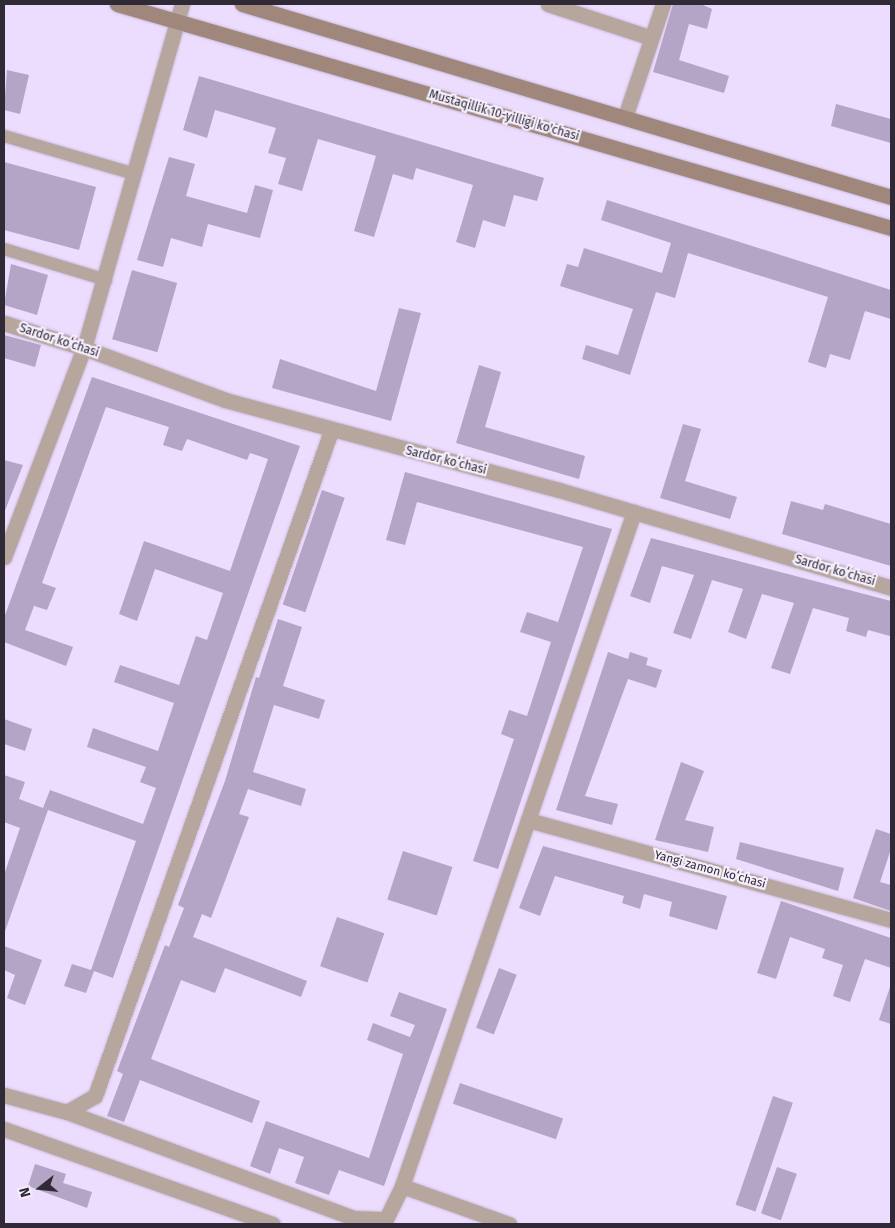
<!DOCTYPE html>
<meta charset="utf-8">
<style>
body{margin:0}
#map{position:relative;width:895px;height:1228px;overflow:hidden;background:#ecdcfe;font-family:"Fira Sans",sans-serif}
div>[style]{position:absolute}
.building>*{inset:0;background:#b4a4c5;transform-origin:0 0}
.roads{filter:drop-shadow(0 0 1px #c6b8d6) drop-shadow(0 0 1px #c6b8d6)}
.lane>*{height:12px;margin:-6px;padding:0 6px;transform-origin:6px;border-radius:6px;background:#b6a69e}
.street>*{height:15px;margin:-7.5px;padding:0 7.5px;transform-origin:7.5px;border-radius:7.5px;background:#b6a69e}
.secondary>*{height:15px;margin:-7.5px;padding:0 7.5px;transform-origin:7.5px;border-radius:7.5px;background:#9f877c}
span{translate:-50% -50%;white-space:nowrap;text-align:center;line-height:1.15;-webkit-text-stroke:4.5px #f5eefc;paint-order:stroke}
.street-label{font-size:12px;color:#302a37}
.frame{position:absolute;inset:0;border:5px solid #302a37;pointer-events:none}
.north{position:absolute;left:15px;top:1163px;width:50px;height:50px;-webkit-text-stroke:4px #f5eefc;paint-order:stroke;rotate:254deg;font-size:14px;font-weight:700;line-height:20px;text-align:center;color:#302a37}
.north::after{content:'';display:block;margin:auto;width:18px;height:22px;background:#302a37;clip-path:polygon(50% 0,100% 100%,50% 72%,0 100%)}
</style>
<div id="map">
<div class="building">
<i style="clip-path:polygon(673px 4px,701px 4px,712px 9px,707px 29px,689px 24px,679px 60px,729px 76px,724px 93px,653px 72px)"></i>
<i style="clip-path:polygon(7px 70px,29px 75px,20px 114px,4px 110px)"></i>
<i style="clip-path:polygon(199px 76px,544px 178px,537px 201px,514px 195px,505px 227px,483px 220px,475px 248px,456px 242px,473px 185px,416px 168px,413px 180px,393px 174px,374px 237px,354px 231px,376px 156px,318px 139px,302px 191px,278px 184px,286px 158px,268px 153px,276px 128px,215px 110px,207px 138px,183px 130px)"></i>
<i style="clip-path:polygon(836px 104px,891px 119px,891px 143px,831px 126px)"></i>
<i style="clip-path:polygon(169px 157px,195px 164px,186px 196px,247px 213px,255px 185px,273px 190px,260px 238px,208px 224px,202px 247px,171px 238px,163px 267px,137px 260px)"></i>
<i style="clip-path:polygon(4px 162px,96px 187px,79px 250px,4px 230px)"></i>
<i style="clip-path:polygon(607px 200px,891px 290px,891px 319px,865px 311px,850px 360px,830px 354px,826px 368px,808px 362px,828px 297px,688px 253px,675px 298px,656px 292px,630px 375px,582px 359px,586px 345px,618px 355px,633px 309px,560px 286px,567px 264px,578px 267px,584px 248px,662px 273px,671px 243px,601px 220px)"></i>
<i style="clip-path:polygon(11px 264px,48px 275px,37px 315px,4px 305px)"></i>
<i style="left:132px;top:270px;width:47px;height:72px;rotate:16deg"></i>
<i style="clip-path:polygon(399px 308px,421px 313px,391px 421px,272px 388px,280px 359px,376px 391px)"></i>
<i style="clip-path:polygon(4px 335px,41px 345px,35px 367px,4px 358px)"></i>
<i style="clip-path:polygon(479px 365px,501px 372px,485px 427px,585px 456px,579px 479px,456px 443px)"></i>
<i style="clip-path:polygon(92px 377px,300px 446px,113px 978px,94px 971px,86px 993px,64px 986px,72px 964px,91px 970px,136px 841px,48px 810px,4px 934px,4px 875px,20px 828px,4px 822px,4px 775px,25px 782px,19px 799px,43px 808px,50px 790px,143px 824px,156px 788px,140px 782px,146px 767px,87px 747px,93px 728px,158px 751px,174px 703px,114px 682px,120px 665px,179px 685px,196px 636px,207px 640px,223px 593px,155px 569px,137px 621px,119px 614px,144px 541px,230px 571px,268px 459px,250px 453px,247px 460px,187px 439px,182px 451px,163px 445px,169px 427px,106px 407px,42px 583px,56px 588px,47px 610px,34px 606px,25px 630px,73px 647px,66px 666px,4px 642px,4px 618px)"></i>
<i style="clip-path:polygon(683px 424px,701px 429px,685px 481px,737px 497px,730px 519px,660px 498px)"></i>
<i style="clip-path:polygon(4px 460px,23px 465px,4px 513px)"></i>
<i style="clip-path:polygon(405px 472px,612px 529px,498px 869px,473px 861px,514px 739px,501px 734px,509px 710px,527px 716px,551px 642px,520px 632px,527px 612px,558px 622px,583px 547px,417px 502px,405px 545px,386px 540px)"></i>
<i style="left:322px;top:490px;width:24px;height:121px;rotate:19deg"></i>
<i style="clip-path:polygon(791px 501px,823px 510px,825px 504px,891px 524px,891px 566px,782px 534px)"></i>
<i style="clip-path:polygon(651px 538px,891px 601px,890px 636px,868px 630px,866px 637px,846px 631px,849px 618px,813px 608px,790px 674px,771px 668px,794px 603px,762px 594px,746px 639px,728px 632px,743px 589px,712px 580px,691px 639px,673px 633px,694px 575px,662px 566px,650px 603px,630px 596px)"></i>
<i style="clip-path:polygon(278px 619px,302px 627px,283px 686px,325px 700px,319px 719px,274px 705px,253px 772px,306px 789px,301px 806px,248px 789px,239px 814px,249px 817px,211px 918px,202px 914px,193px 937px,307px 981px,301px 997px,225px 968px,215px 993px,181px 980px,151px 1059px,260px 1101px,252px 1123px,140px 1080px,124px 1122px,107px 1116px,123px 1074px,117px 1071px,165px 945px,169px 947px,184px 908px,178px 905px,225px 781px,256px 677px,259px 678px)"></i>
<i style="clip-path:polygon(608px 652px,628px 659px,630px 652px,648px 658px,646px 665px,662px 670px,656px 688px,628px 679px,585px 796px,618px 804px,612px 825px,556px 810px)"></i>
<i style="clip-path:polygon(4px 719px,32px 729px,25px 751px,4px 744px)"></i>
<i style="clip-path:polygon(681px 762px,704px 771px,685px 820px,714px 827px,708px 852px,655px 840px)"></i>
<i style="clip-path:polygon(876px 829px,891px 834px,891px 849px,880px 882px,891px 885px,891px 911px,853px 898px)"></i>
<i style="clip-path:polygon(740px 842px,844px 868px,838px 891px,736px 859px)"></i>
<i style="clip-path:polygon(543px 846px,727px 896px,717px 930px,669px 916px,672px 902px,644px 894px,640px 909px,622px 903px,624px 896px,555px 876px,540px 916px,519px 908px)"></i>
<i style="left:403px;top:851px;width:52px;height:51px;rotate:18deg"></i>
<i style="clip-path:polygon(781px 901px,891px 938px,891px 968px,865px 959px,850px 1002px,833px 996px,843px 965px,822px 958px,825px 949px,790px 937px,776px 979px,757px 973px)"></i>
<i style="left:337px;top:917px;width:50px;height:52px;rotate:19deg"></i>
<i style="clip-path:polygon(4px 946px,42px 960px,25px 1005px,7px 998px,15px 975px,4px 970px)"></i>
<i style="left:499px;top:968px;width:19px;height:64px;rotate:21deg"></i>
<i style="clip-path:polygon(891px 984px,891px 1024px,879px 1020px)"></i>
<i style="clip-path:polygon(399px 992px,447px 1009px,384px 1186px,339px 1170px,329px 1195px,295px 1183px,304px 1157px,279px 1148px,270px 1174px,250px 1166px,266px 1121px,369px 1158px,403px 1054px,367px 1040px,373px 1023px,410px 1037px,415px 1025px,390px 1016px)"></i>
<i style="left:460px;top:1083px;width:109px;height:22px;rotate:19deg"></i>
<i style="left:773px;top:1096px;width:21px;height:115px;rotate:19deg"></i>
<i style="clip-path:polygon(35px 1164px,66px 1174px,63px 1183px,92px 1192px,87px 1208px,28px 1186px)"></i>
<i style="left:777px;top:1167px;width:21px;height:49px;rotate:19deg"></i>
</div>
<div class="roads">
<div class="lane">
<i style="left:4px;top:136px;width:136px;rotate:16.2deg"></i>
<i style="left:4px;top:249px;width:107px;rotate:16.9deg"></i>
</div>
<div class="street">
<i style="left:548px;top:4px;width:109px;rotate:18.1deg"></i>
<i style="left:625px;top:117px;width:119px;rotate:-71.4deg"></i>
<i style="left:4px;top:323px;width:84px;rotate:17.4deg"></i>
<i style="left:84px;top:348px;width:150px;rotate:20.2deg"></i>
<i style="left:225px;top:400px;width:346px;rotate:15.1deg"></i>
<i style="left:559px;top:490px;width:346px;rotate:16.4deg"></i>
<i style="left:4px;top:557px;width:224px;rotate:-69.1deg"></i>
<i style="left:84px;top:348px;width:358px;rotate:-74.1deg"></i>
<i style="left:528px;top:820px;width:377px;rotate:15.4deg"></i>
<i style="left:4px;top:1095px;width:65px;rotate:15.1deg"></i>
<i style="left:67px;top:1112px;width:32px;rotate:-30deg"></i>
<i style="left:95px;top:1096px;width:706px;rotate:-70.46deg"></i>
<i style="left:67px;top:1112px;width:305px;rotate:20.3deg"></i>
<i style="left:353px;top:1218px;width:33px;rotate:2deg"></i>
<i style="left:386px;top:1219px;width:37px;rotate:-64deg"></i>
<i style="left:402px;top:1186px;width:713px;rotate:-71.01deg"></i>
<i style="left:4px;top:1129px;width:285px;rotate:19.5deg"></i>
<i style="left:402px;top:1186px;width:114px;rotate:19.6deg"></i>
</div>
<div class="secondary">
<i style="left:117px;top:4px;width:806px;rotate:16.14deg"></i>
<i style="left:242px;top:4px;width:677px;rotate:16.56deg"></i>
</div>
</div>
<div class="street-label">
<span style="left:504px;top:116px;rotate:16deg">Mustaqillik 10-yilligi ko'chasi</span>
<span style="left:59px;top:341px;rotate:18deg">Sardor koʻchasi</span>
<span style="left:446px;top:461px;rotate:14deg">Sardor koʻchasi</span>
<span style="left:835px;top:571px;rotate:16deg">Sardor koʻchasi</span>
<span style="left:710px;top:870px;rotate:15deg">Yangi zamon koʻchasi</span>
</div>
<div class="frame"></div>
<div class="north">N</div>
</div>
